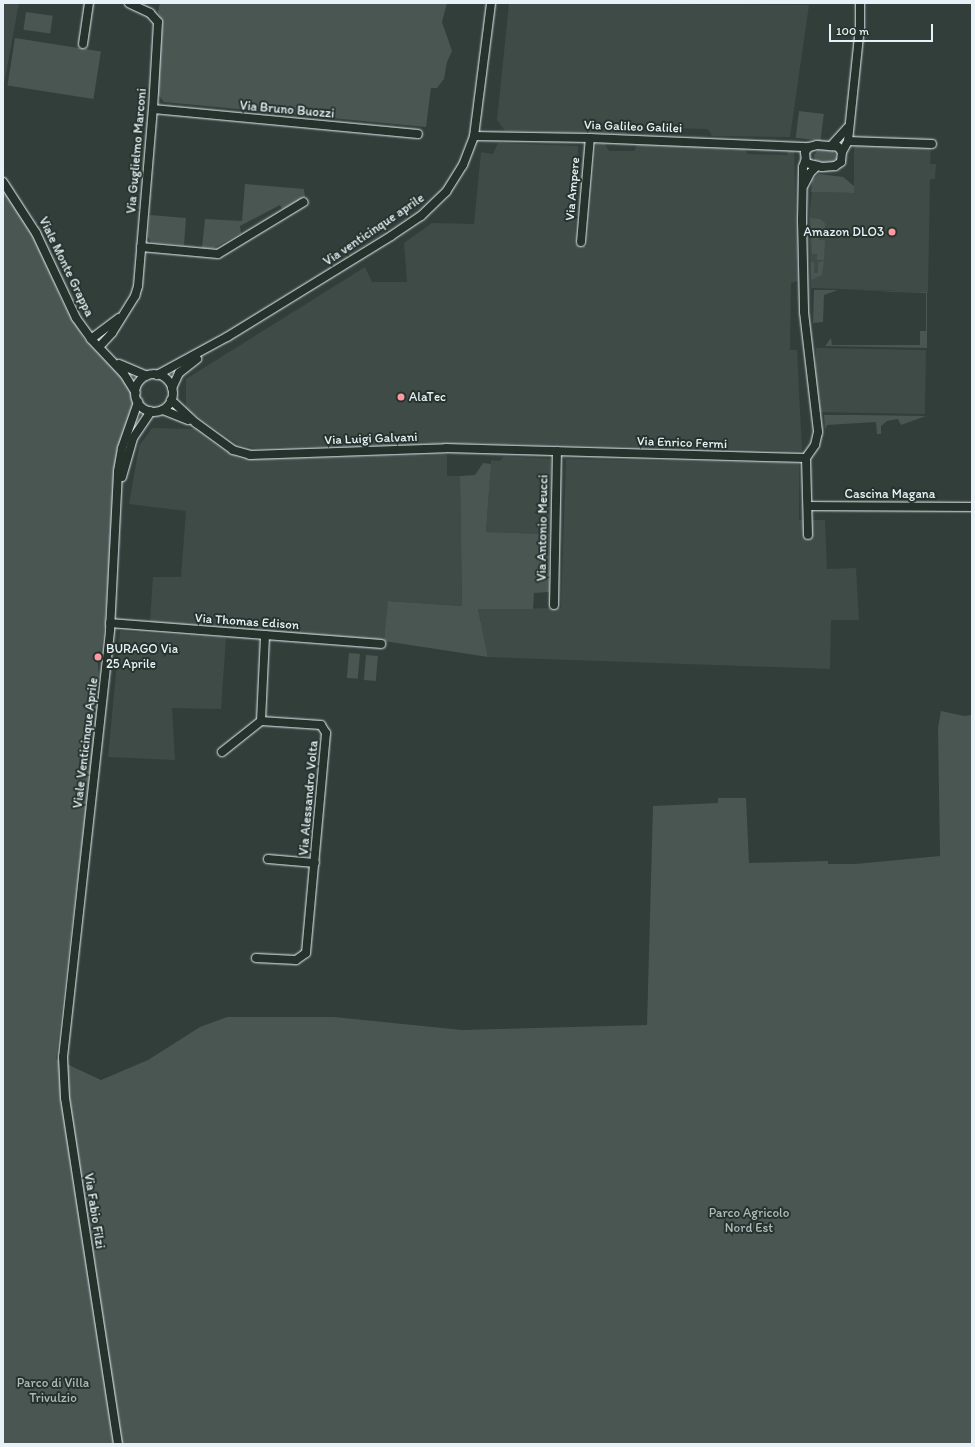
<!DOCTYPE html>
<style>
body{margin:0}
#map{position:relative;width:975px;height:1447px;overflow:hidden;background:#323e39;font-family:Itim,sans-serif}
div>[style]{position:absolute}
.built>*{inset:0;background:#3f4b46;transform-origin:0 0}
.green>*{inset:0;background:#495651;transform-origin:0 0}
.roads{filter:drop-shadow(0 0 1px #e8f1f8) drop-shadow(0 0 1px #e8f1f8)}
.minor>*{height:8px;margin:-4px;padding:0 4px;transform-origin:4px;border-radius:4px;background:#26332d}
.minor>.ring{margin:-4px;padding:0;box-sizing:content-box;background:none;border:8px solid #26332d;border-radius:50%}
.dots>*{width:11px;height:11px;translate:-50% -50%;box-sizing:border-box;border:2px solid #26332d;border-radius:50%}
span{translate:-50% -50%;white-space:nowrap;text-align:center;line-height:1.15;-webkit-text-stroke:4px #26332d;paint-order:stroke}
.street-label{font-size:13px;color:#e8f1f8}
.poi-label{font-size:13px;color:#e8f1f8}
.right{translate:-100% -50%;text-align:right}
.left{translate:0 -50%;text-align:left}
.park-label{font-size:13px;color:#b0bbbe}
.frame{position:absolute;inset:0;border:4px solid #e8f1f8;pointer-events:none}
.scale{position:absolute;left:829px;top:24px;width:104px;height:18px;box-sizing:border-box;border:2px solid #e8f1f8;border-top:0;padding-left:5px;font-size:12px;line-height:14px;white-space:nowrap;color:#e8f1f8;-webkit-text-stroke:3px #26332d;paint-order:stroke}
</style>
<div id="map">
<div class="built">
<i style="clip-path:polygon(3px 3px,19px 3px,4px 84px,3px 84px)"></i>
<i style="clip-path:polygon(509px 3px,809px 5px,790px 137px,712px 136px,708px 129px,660px 128px,627px 127px,626px 134px,505px 131px,497px 120px)"></i>
<i style="clip-path:polygon(498px 143px,578px 146px,575px 245px,587px 247px,596px 144px,605px 144px,609px 151px,634px 151px,637px 145px,642px 145px,744px 148px,748px 154px,787px 155px,789px 149px,794px 151px,798px 281px,791px 283px,790px 350px,797px 350px,802px 451px,474px 443px,254px 448px,239px 445px,186px 409px,186px 379px,365px 267px,372px 282px,407px 282px,404px 243px,432px 223px,474px 224px,481px 152px,493px 154px)"></i>
<i style="clip-path:polygon(854px 146px,931px 147px,930px 164px,936px 164px,935px 179px,930px 179px,928px 292px,811px 288px,809px 217px,812px 192px,854px 193px)"></i>
<i style="left:816px;top:348px;width:110px;height:64px;rotate:1deg"></i>
<i style="clip-path:polygon(152px 428px,195px 429px,227px 452px,241px 459px,447px 455px,447px 476px,460px 476px,462px 606px,389px 601px,384px 641px,150px 622px,153px 577px,181px 577px,186px 511px,129px 504px,139px 446px)"></i>
<i style="clip-path:polygon(504px 456px,551px 459px,549px 534px,486px 532px,491px 460px,500px 461px)"></i>
<i style="clip-path:polygon(566px 459px,799px 463px,799px 520px,825px 520px,827px 569px,856px 568px,859px 620px,831px 620px,830px 669px,488px 657px,478px 609px,561px 608px)"></i>
<i style="clip-path:polygon(120px 631px,226px 638px,221px 709px,172px 708px,175px 760px,108px 757px)"></i>
</div>
<div class="green">
<i style="clip-path:polygon(160px 3px,447px 3px,442px 22px,452px 51px,447px 62px,444px 79px,437px 88px,431px 88px,426px 127px,164px 102px,157px 93px,163px 23px,158px 12px)"></i>
<i style="left:26px;top:12px;width:27px;height:18px;rotate:8deg"></i>
<i style="left:15px;top:38px;width:87px;height:48px;rotate:9deg"></i>
<i style="left:799px;top:111px;width:25px;height:27px;rotate:7deg"></i>
<i style="clip-path:polygon(818px 150px,833px 151px,837px 158px,831px 163px,815px 161px,814px 155px)"></i>
<i style="clip-path:polygon(819px 174px,843px 177px,854px 186px,854px 193px,811px 192px,812px 180px)"></i>
<i style="clip-path:polygon(245px 184px,304px 189px,305px 197px,282px 209px,280px 205px,240px 226px,241px 233px,214px 248px,202px 248px,205px 219px,242px 221px)"></i>
<i style="clip-path:polygon(3px 187px,15px 202px,41px 249px,60px 297px,84px 339px,123px 377px,131px 389px,133px 397px,132px 411px,116px 456px,105px 624px,101px 651px,97px 652px,100px 691px,56px 1059px,101px 1080px,148px 1060px,200px 1027px,227px 1017px,334px 1017px,462px 1030px,647px 1025px,653px 806px,718px 803px,718px 798px,746px 798px,749px 863px,828px 861px,828px 864px,855px 864px,940px 856px,938px 728px,941px 711px,964px 716px,972px 715px,972px 1444px,3px 1444px)"></i>
<i style="clip-path:polygon(150px 215px,186px 218px,184px 245px,151px 242px,148px 237px)"></i>
<i style="clip-path:polygon(810px 218px,820px 219px,825px 223px,825px 230px,819px 233px,819px 240px,825px 240px,824px 260px,817px 260px,817px 254px,812px 254px)"></i>
<i style="clip-path:polygon(824px 261px,822px 275px,811px 280px,811px 262px,814px 262px,814px 273px,818px 273px,818px 262px)"></i>
<i style="clip-path:polygon(814px 290px,838px 290px,824px 295px,823px 322px,813px 323px)"></i>
<i style="clip-path:polygon(849px 290px,927px 292px,927px 348px,825px 346px,831px 338px,832px 345px,920px 345px,920px 331px,926px 331px,926px 293px)"></i>
<i style="clip-path:polygon(824px 415px,857px 415px,926px 416px,901px 425px,898px 419px,887px 421px,881px 426px,881px 434px,877px 434px,876px 422px,827px 425px,825px 429px)"></i>
<i style="clip-path:polygon(483px 463px,491px 464px,486px 532px,549px 534px,549px 592px,534px 593px,533px 609px,478px 609px,488px 657px,384px 641px,388px 601px,462px 606px,460px 476px,475px 475px)"></i>
<i style="left:349px;top:653px;width:11px;height:25px;rotate:5deg"></i>
<i style="left:366px;top:655px;width:12px;height:25px;rotate:5deg"></i>
</div>
<div class="roads">
<div class="minor">
<i style="left:83px;top:44px;width:41px;rotate:-81.7deg"></i>
<i style="left:153px;top:109px;width:266px;rotate:5.4deg"></i>
<i style="left:474px;top:136px;width:116px;rotate:1deg"></i>
<i style="left:590px;top:138px;width:219px;rotate:2.4deg"></i>
<i style="left:848px;top:141px;width:84px;rotate:2deg"></i>
<i style="left:817px;top:145px;width:21px;rotate:5deg"></i>
<i style="left:838px;top:147px;width:6px;rotate:51deg"></i>
<i style="left:842px;top:152px;width:10px;rotate:96deg"></i>
<i style="left:841px;top:162px;width:7px;rotate:146deg"></i>
<i style="left:835px;top:166px;width:13px;rotate:176deg"></i>
<i style="left:822px;top:167px;width:16px;rotate:-166deg"></i>
<i style="left:806px;top:163px;width:11px;rotate:-95deg"></i>
<i style="left:805px;top:152px;width:6px;rotate:-51deg"></i>
<i style="left:809px;top:147px;width:8px;rotate:-14deg"></i>
<i style="left:831px;top:146px;width:25px;rotate:-48deg"></i>
<i style="left:842px;top:152px;width:13px;rotate:-61deg"></i>
<i style="left:848px;top:141px;width:116px;rotate:-84deg"></i>
<i style="left:860px;top:26px;width:23px;rotate:-90deg"></i>
<i style="left:805px;top:161px;width:6px;rotate:108deg"></i>
<i style="left:803px;top:167px;width:54px;rotate:91.1deg"></i>
<i style="left:802px;top:221px;width:91px;rotate:88.7deg"></i>
<i style="left:804px;top:312px;width:121px;rotate:83.3deg"></i>
<i style="left:818px;top:432px;width:13px;rotate:103deg"></i>
<i style="left:815px;top:445px;width:16px;rotate:125deg"></i>
<i style="left:3px;top:182px;width:61px;rotate:57.1deg"></i>
<i style="left:36px;top:233px;width:94px;rotate:64.8deg"></i>
<i style="left:76px;top:318px;width:26px;rotate:54deg"></i>
<i style="left:91px;top:339px;width:48px;rotate:46.7deg"></i>
<i style="left:124px;top:374px;width:22px;rotate:58deg"></i>
<i style="left:804px;top:185px;width:13px;rotate:-63deg"></i>
<i style="left:810px;top:173px;width:10px;rotate:-45deg"></i>
<i style="left:581px;top:242px;width:104px;rotate:-85.1deg"></i>
<i style="left:141px;top:247px;width:77px;rotate:5.2deg"></i>
<i style="left:218px;top:254px;width:100px;rotate:-31.2deg"></i>
<i style="left:91px;top:339px;width:35px;rotate:-37deg"></i>
<i style="left:99px;top:347px;width:19px;rotate:-47deg"></i>
<i style="left:112px;top:333px;width:44px;rotate:-58.1deg"></i>
<i style="left:135px;top:296px;width:10px;rotate:-73deg"></i>
<i style="left:138px;top:286px;width:178px;rotate:-85.2deg"></i>
<i style="left:153px;top:109px;width:87px;rotate:-86.7deg"></i>
<i style="left:158px;top:22px;width:12px;rotate:-132deg"></i>
<i style="left:150px;top:13px;width:23px;rotate:-155deg"></i>
<i style="left:119px;top:364px;width:30px;rotate:23deg"></i>
<i class="ring" style="left:135px;top:374px;width:30px;height:30px"></i>
<i style="left:157px;top:375px;width:80px;rotate:-28.5deg"></i>
<i style="left:227px;top:337px;width:193px;rotate:-31.6deg"></i>
<i style="left:391px;top:236px;width:36px;rotate:-34deg"></i>
<i style="left:421px;top:216px;width:35px;rotate:-44deg"></i>
<i style="left:446px;top:192px;width:32px;rotate:-58deg"></i>
<i style="left:463px;top:165px;width:31px;rotate:-69deg"></i>
<i style="left:474px;top:136px;width:134px;rotate:-82.7deg"></i>
<i style="left:172px;top:388px;width:17px;rotate:-65deg"></i>
<i style="left:179px;top:373px;width:23px;rotate:-38deg"></i>
<i style="left:171px;top:400px;width:34px;rotate:43deg"></i>
<i style="left:196px;top:423px;width:46px;rotate:36.1deg"></i>
<i style="left:233px;top:450px;width:18px;rotate:16deg"></i>
<i style="left:250px;top:455px;width:196px;rotate:-2deg"></i>
<i style="left:446px;top:448px;width:360px;rotate:1.6deg"></i>
<i style="left:163px;top:410px;width:27px;rotate:22deg"></i>
<i style="left:806px;top:458px;width:77px;rotate:88.5deg"></i>
<i style="left:122px;top:477px;width:41px;rotate:-74.2deg"></i>
<i style="left:133px;top:438px;width:32px;rotate:-56deg"></i>
<i style="left:808px;top:506px;width:164px;rotate:0.3deg"></i>
<i style="left:554px;top:605px;width:154px;rotate:-88.9deg"></i>
<i style="left:110px;top:623px;width:272px;rotate:4.4deg"></i>
<i style="left:222px;top:752px;width:50px;rotate:-38.5deg"></i>
<i style="left:261px;top:721px;width:86px;rotate:-87.3deg"></i>
<i style="left:268px;top:859px;width:47px;rotate:4.9deg"></i>
<i style="left:256px;top:958px;width:40px;rotate:2.9deg"></i>
<i style="left:296px;top:960px;width:12px;rotate:-35deg"></i>
<i style="left:306px;top:953px;width:221px;rotate:-84.8deg"></i>
<i style="left:326px;top:733px;width:9px;rotate:-122deg"></i>
<i style="left:321px;top:725px;width:60px;rotate:-176.2deg"></i>
<i style="left:118px;top:1444px;width:350px;rotate:-98.7deg"></i>
<i style="left:65px;top:1098px;width:41px;rotate:-92.8deg"></i>
<i style="left:63px;top:1057px;width:430px;rotate:-83.7deg"></i>
<i style="left:110px;top:630px;width:159px;rotate:-87.1deg"></i>
<i style="left:118px;top:471px;width:23px;rotate:-80deg"></i>
<i style="left:122px;top:448px;width:49px;rotate:-70.8deg"></i>
</div>
</div>
<div class="dots">
<i style="left:892px;top:232px;background:#ff9aa2"></i>
<i style="left:401px;top:397px;background:#ff9aa2"></i>
<i style="left:98px;top:657px;background:#ff9aa2"></i>
</div>
<div class="street-label">
<span style="left:287px;top:110px;rotate:5deg">Via Bruno Buozzi</span>
<span style="left:633px;top:127px;rotate:2deg">Via Galileo Galilei</span>
<span style="left:137px;top:151px;rotate:-85deg">Via Guglielmo Marconi</span>
<span style="left:573px;top:189px;rotate:-85deg">Via Ampere</span>
<span style="left:374px;top:230px;rotate:-34deg">Via venticinque aprile</span>
<span style="left:66px;top:267px;rotate:64deg">Viale Monte Grappa</span>
<span style="left:371px;top:439px;rotate:-2deg">Via Luigi Galvani</span>
<span style="left:682px;top:443px;rotate:2deg">Via Enrico Fermi</span>
<span style="left:890px;top:494px">Cascina Magana</span>
<span style="left:543px;top:528px;rotate:-89deg">Via Antonio Meucci</span>
<span style="left:247px;top:622px;rotate:4deg">Via Thomas Edison</span>
<span style="left:86px;top:743px;rotate:-83deg">Viale Venticinque Aprile</span>
<span style="left:309px;top:798px;rotate:-85deg">Via Alessandro Volta</span>
<span style="left:94px;top:1211px;rotate:81deg">Via Fabio Filzi</span>
</div>
<div class="poi-label">
<span class="right" style="left:884px;top:232px">Amazon DLO3</span>
<span class="left" style="left:409px;top:397px">AlaTec</span>
<span class="left" style="left:106px;top:657px">BURAGO Via<br>25 Aprile</span>
</div>
<div class="park-label">
<span style="left:749px;top:1221px">Parco Agricolo<br>Nord Est</span>
<span style="left:53px;top:1391px">Parco di Villa<br>Trivulzio</span>
</div>
<div class="frame"></div>
<div class="scale">100 m</div>
</div>
